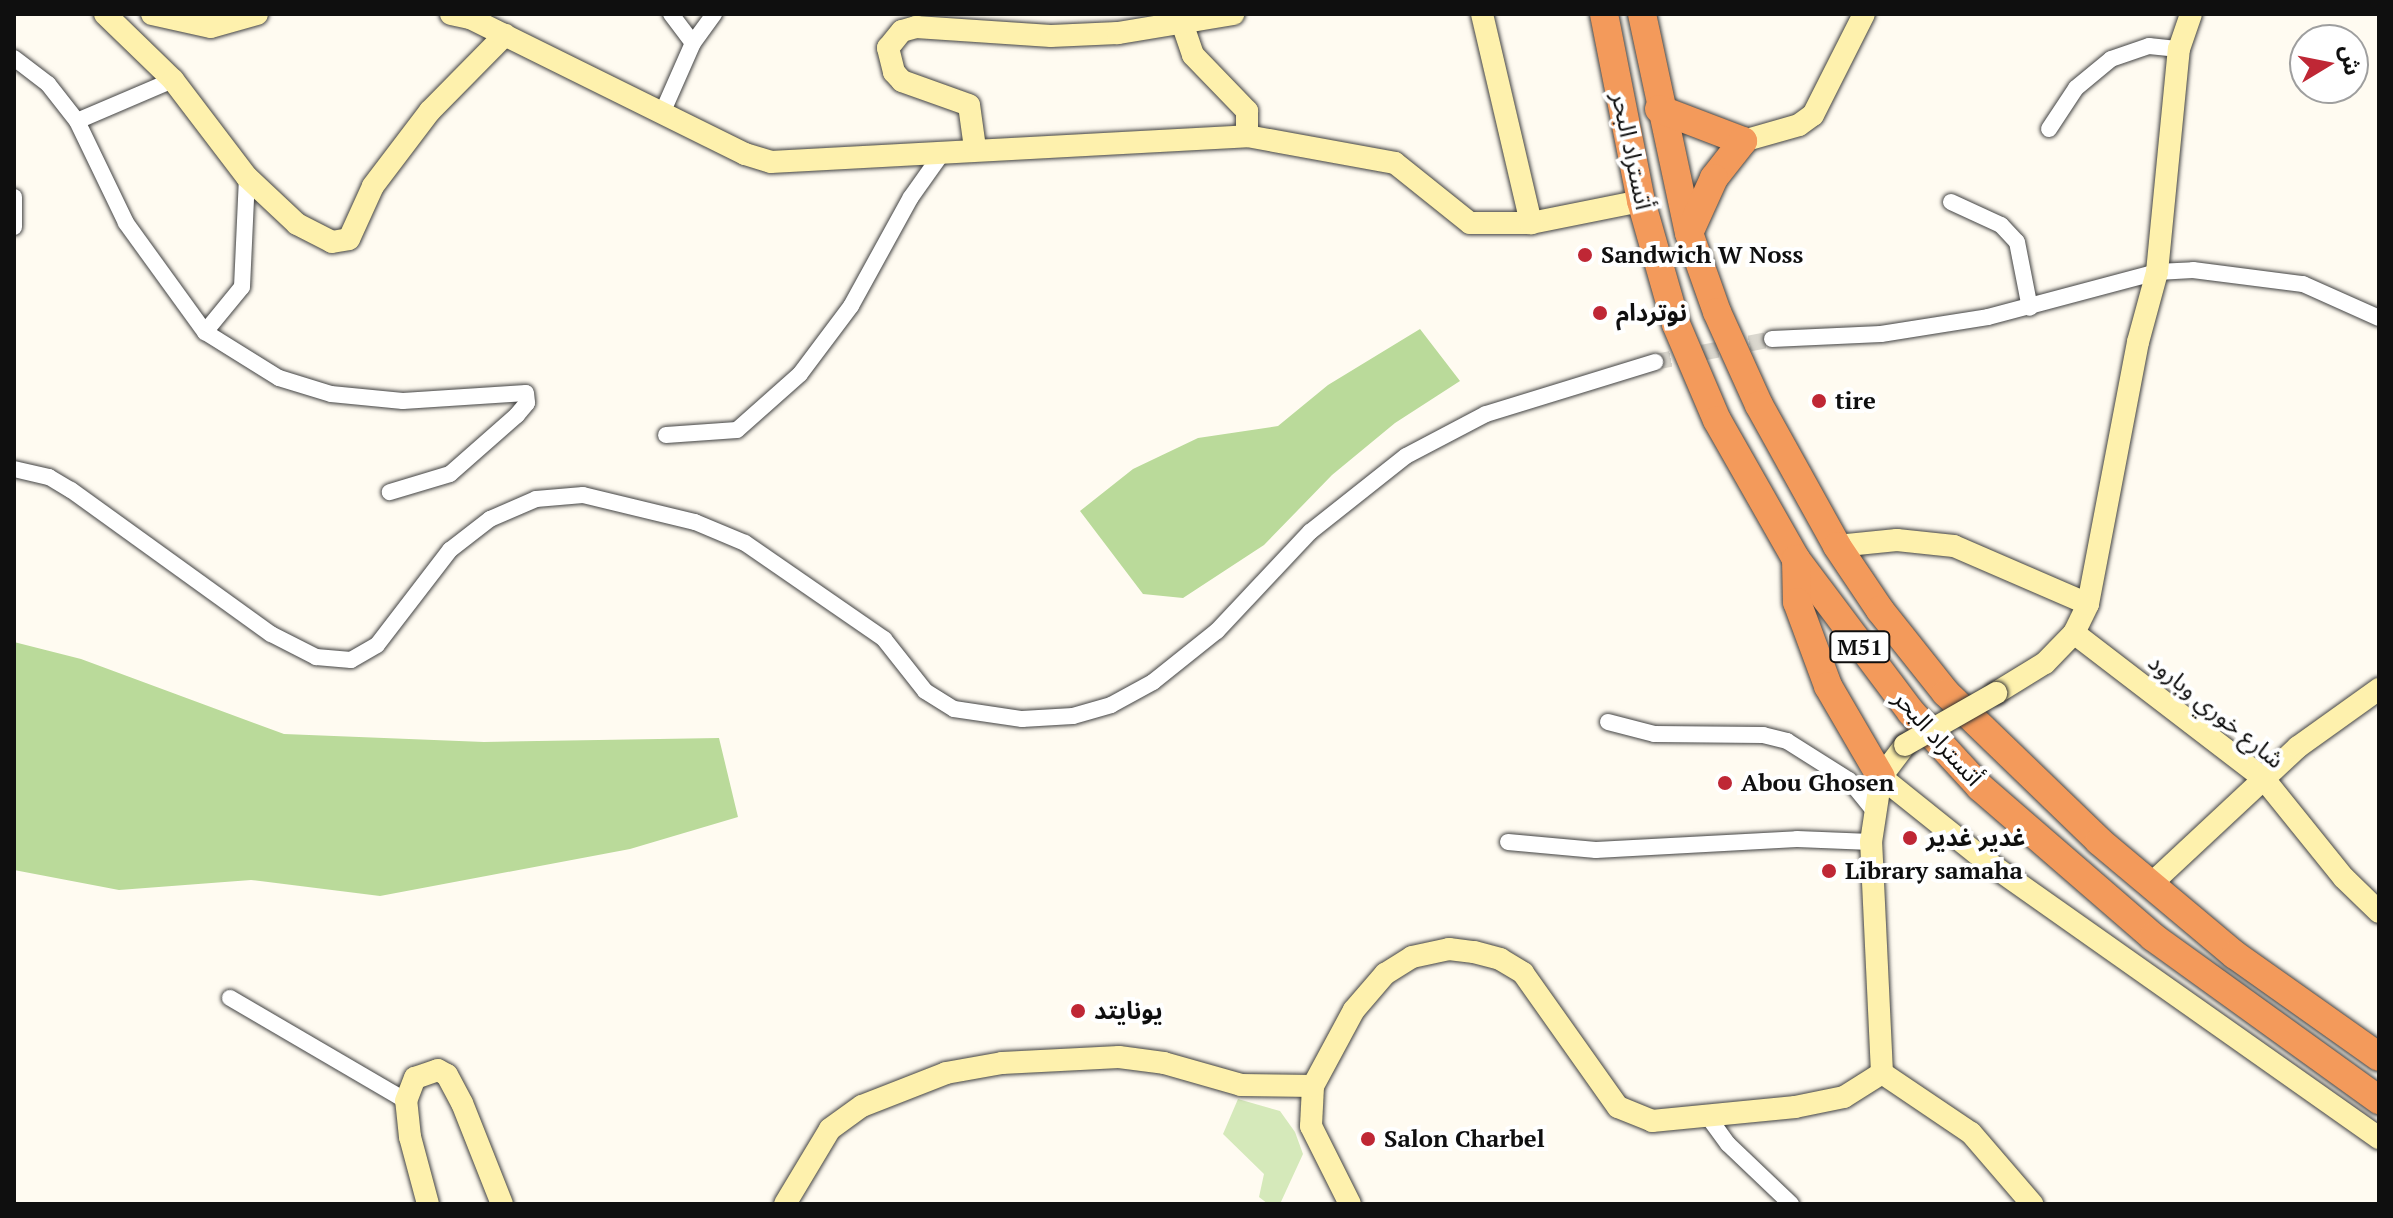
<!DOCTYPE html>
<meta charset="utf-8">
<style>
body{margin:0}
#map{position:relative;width:2393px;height:1218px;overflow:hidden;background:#fffbf1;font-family:"PT Serif","Noto Sans Arabic",serif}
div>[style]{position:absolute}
.green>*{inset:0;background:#d5e9ba}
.forest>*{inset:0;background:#bada9a}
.street-tunnel>*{height:16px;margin-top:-8px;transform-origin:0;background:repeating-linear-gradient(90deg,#dbd8cf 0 16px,transparent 0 24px)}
.roads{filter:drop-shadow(0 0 2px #424242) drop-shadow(0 0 2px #424242)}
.street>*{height:16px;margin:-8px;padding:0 8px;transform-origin:8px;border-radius:8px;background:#fff}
.secondary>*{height:22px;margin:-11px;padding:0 11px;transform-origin:11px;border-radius:11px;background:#fef1ad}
.highway>*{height:28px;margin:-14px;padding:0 14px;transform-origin:14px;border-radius:14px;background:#f39a5b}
.bridges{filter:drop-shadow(0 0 2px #313131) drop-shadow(0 0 2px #313131)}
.secondary-bridge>*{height:22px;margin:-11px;padding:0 11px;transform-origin:11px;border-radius:11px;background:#fef1ad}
.dots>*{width:22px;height:22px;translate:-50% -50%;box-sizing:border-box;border:4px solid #fff;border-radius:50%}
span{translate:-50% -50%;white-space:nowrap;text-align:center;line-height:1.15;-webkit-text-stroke:8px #fff;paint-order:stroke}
.shield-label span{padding:2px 6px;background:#fff;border:2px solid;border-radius:6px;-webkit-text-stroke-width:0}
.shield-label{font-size:22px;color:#0f0f0f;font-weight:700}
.street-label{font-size:24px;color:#0f0f0f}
.poi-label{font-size:24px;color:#0f0f0f;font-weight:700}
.left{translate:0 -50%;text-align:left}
.frame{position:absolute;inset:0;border:16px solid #0f0f0f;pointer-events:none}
.north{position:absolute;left:2289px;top:24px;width:80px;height:80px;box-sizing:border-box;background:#fff;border:2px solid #9f9f9f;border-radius:50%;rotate:80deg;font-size:22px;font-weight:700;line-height:32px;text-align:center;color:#0f0f0f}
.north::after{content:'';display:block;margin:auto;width:28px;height:36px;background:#bf2735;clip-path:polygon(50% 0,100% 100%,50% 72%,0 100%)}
</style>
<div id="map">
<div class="green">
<i style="clip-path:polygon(1238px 1099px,1280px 1111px,1295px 1132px,1303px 1154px,1280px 1204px,1268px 1204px,1259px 1197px,1264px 1174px,1223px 1134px)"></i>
</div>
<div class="forest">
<i style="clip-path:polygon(1420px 329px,1460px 381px,1395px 423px,1332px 475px,1264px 545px,1183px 598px,1143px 594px,1080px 511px,1133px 469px,1198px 438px,1278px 426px,1328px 385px)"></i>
<i style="clip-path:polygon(14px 642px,81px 659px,284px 734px,484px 742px,719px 738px,738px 817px,630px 849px,380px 896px,251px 880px,119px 890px,14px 870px)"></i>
</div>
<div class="street-tunnel">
<i style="left:1655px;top:362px;width:119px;rotate:-11.1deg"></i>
</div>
<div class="roads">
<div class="street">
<i style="left:671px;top:14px;width:36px;rotate:53deg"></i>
<i style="left:14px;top:58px;width:43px;rotate:37.4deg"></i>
<i style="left:48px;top:84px;width:47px;rotate:51.9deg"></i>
<i style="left:173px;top:80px;width:104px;rotate:156.9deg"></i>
<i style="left:77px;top:121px;width:113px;rotate:64.3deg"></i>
<i style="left:126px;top:223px;width:135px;rotate:54.1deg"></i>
<i style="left:205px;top:332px;width:87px;rotate:31.9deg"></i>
<i style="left:279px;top:378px;width:54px;rotate:17.1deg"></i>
<i style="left:331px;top:394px;width:72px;rotate:5.6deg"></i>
<i style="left:403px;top:401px;width:123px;rotate:-3.7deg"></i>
<i style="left:526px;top:393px;width:10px;rotate:84deg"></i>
<i style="left:527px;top:403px;width:16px;rotate:130deg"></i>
<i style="left:517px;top:415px;width:89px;rotate:138.6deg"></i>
<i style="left:450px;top:474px;width:63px;rotate:163.3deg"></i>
<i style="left:663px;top:111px;width:74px;rotate:-66.2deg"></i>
<i style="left:693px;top:43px;width:36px;rotate:-54deg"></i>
<i style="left:2049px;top:129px;width:49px;rotate:-56.6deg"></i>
<i style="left:2076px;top:88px;width:45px;rotate:-39.6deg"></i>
<i style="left:2111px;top:59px;width:40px;rotate:-18.9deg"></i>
<i style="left:2149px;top:46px;width:30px;rotate:6deg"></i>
<i style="left:14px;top:197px;width:30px;rotate:90deg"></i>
<i style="left:1951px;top:202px;width:55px;rotate:24.7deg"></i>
<i style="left:2001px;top:225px;width:23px;rotate:47deg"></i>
<i style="left:2017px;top:242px;width:67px;rotate:78.9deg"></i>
<i style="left:205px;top:332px;width:58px;rotate:-50.6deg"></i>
<i style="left:242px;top:287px;width:110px;rotate:-87.4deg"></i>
<i style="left:1772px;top:339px;width:109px;rotate:-2.6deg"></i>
<i style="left:1881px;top:334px;width:108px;rotate:-9deg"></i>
<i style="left:1988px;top:317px;width:175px;rotate:-14.9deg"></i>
<i style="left:2157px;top:272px;width:36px;rotate:-3deg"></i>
<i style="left:2193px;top:270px;width:111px;rotate:7.3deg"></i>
<i style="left:2303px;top:284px;width:83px;rotate:24.1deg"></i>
<i style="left:666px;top:435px;width:71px;rotate:-4deg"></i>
<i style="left:737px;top:430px;width:84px;rotate:-41.6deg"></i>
<i style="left:800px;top:374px;width:85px;rotate:-53.1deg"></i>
<i style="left:851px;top:306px;width:124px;rotate:-61.2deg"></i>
<i style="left:911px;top:197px;width:55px;rotate:-54.6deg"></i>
<i style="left:14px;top:469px;width:36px;rotate:13deg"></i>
<i style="left:49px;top:477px;width:26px;rotate:31deg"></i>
<i style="left:71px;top:490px;width:246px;rotate:35.8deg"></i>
<i style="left:271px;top:634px;width:51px;rotate:27.1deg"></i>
<i style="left:316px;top:657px;width:35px;rotate:5deg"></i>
<i style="left:351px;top:660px;width:30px;rotate:-30deg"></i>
<i style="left:377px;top:645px;width:120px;rotate:-52.5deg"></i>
<i style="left:450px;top:550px;width:51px;rotate:-37.8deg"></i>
<i style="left:490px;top:519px;width:50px;rotate:-23.5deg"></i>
<i style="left:536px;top:499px;width:47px;rotate:-4.9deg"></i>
<i style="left:583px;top:495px;width:115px;rotate:13.6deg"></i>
<i style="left:695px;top:522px;width:54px;rotate:22.8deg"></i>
<i style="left:745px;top:543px;width:169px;rotate:34.6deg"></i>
<i style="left:884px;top:639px;width:66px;rotate:51.7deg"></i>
<i style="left:925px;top:691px;width:34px;rotate:32deg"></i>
<i style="left:954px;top:709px;width:69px;rotate:8.4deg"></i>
<i style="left:1022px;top:719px;width:51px;rotate:-3.4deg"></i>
<i style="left:1073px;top:716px;width:40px;rotate:-16deg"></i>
<i style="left:1111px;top:705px;width:48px;rotate:-28.7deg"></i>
<i style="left:1153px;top:682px;width:82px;rotate:-38.6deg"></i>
<i style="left:1217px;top:631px;width:136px;rotate:-46.8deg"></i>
<i style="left:1310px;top:532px;width:122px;rotate:-38.4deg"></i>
<i style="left:1406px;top:456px;width:90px;rotate:-27.7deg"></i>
<i style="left:1486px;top:414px;width:177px;rotate:-17.1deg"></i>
<i style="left:1608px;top:722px;width:48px;rotate:14.6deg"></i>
<i style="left:1654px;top:734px;width:109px;rotate:0.5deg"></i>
<i style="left:1763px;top:735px;width:25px;rotate:14deg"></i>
<i style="left:1787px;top:741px;width:73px;rotate:32.2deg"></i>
<i style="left:1849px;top:780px;width:40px;rotate:51deg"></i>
<i style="left:1508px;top:842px;width:88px;rotate:5.2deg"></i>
<i style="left:1596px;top:850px;width:201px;rotate:-3.1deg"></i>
<i style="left:1797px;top:839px;width:74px;rotate:2.3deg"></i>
<i style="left:230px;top:998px;width:204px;rotate:30.3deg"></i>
<i style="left:1709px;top:1118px;width:32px;rotate:54deg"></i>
<i style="left:1728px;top:1144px;width:87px;rotate:43.6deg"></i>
</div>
<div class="secondary">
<i style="left:105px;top:14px;width:95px;rotate:44.1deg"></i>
<i style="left:173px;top:80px;width:122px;rotate:52.7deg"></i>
<i style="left:247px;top:177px;width:69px;rotate:43.2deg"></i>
<i style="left:297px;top:224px;width:39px;rotate:27deg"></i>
<i style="left:332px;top:242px;width:17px;rotate:-10deg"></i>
<i style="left:349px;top:239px;width:58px;rotate:-65.6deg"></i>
<i style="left:373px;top:186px;width:94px;rotate:-52.8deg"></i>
<i style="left:430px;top:111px;width:107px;rotate:-45.4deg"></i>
<i style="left:152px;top:14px;width:60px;rotate:12.4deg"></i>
<i style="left:211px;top:27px;width:48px;rotate:-15.8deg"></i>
<i style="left:451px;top:14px;width:19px;rotate:12deg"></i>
<i style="left:470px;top:18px;width:307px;rotate:26.3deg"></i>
<i style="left:745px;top:154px;width:27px;rotate:17deg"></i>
<i style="left:771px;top:162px;width:477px;rotate:-3.1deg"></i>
<i style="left:1247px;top:136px;width:150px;rotate:10.3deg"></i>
<i style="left:1395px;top:163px;width:96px;rotate:38.7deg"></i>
<i style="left:1470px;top:223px;width:61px"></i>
<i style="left:1531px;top:223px;width:112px;rotate:-11.3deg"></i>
<i style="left:1179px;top:14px;width:43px;rotate:71.1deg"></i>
<i style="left:1193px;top:55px;width:78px;rotate:46deg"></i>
<i style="left:1247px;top:111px;width:25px;rotate:90deg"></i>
<i style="left:1482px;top:14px;width:215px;rotate:76.8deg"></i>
<i style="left:1743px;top:141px;width:58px;rotate:-15.9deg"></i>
<i style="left:1799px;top:125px;width:17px;rotate:-36deg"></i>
<i style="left:1813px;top:115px;width:113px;rotate:-63.2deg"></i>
<i style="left:975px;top:148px;width:43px;rotate:-97.9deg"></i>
<i style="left:969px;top:105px;width:71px;rotate:-160.3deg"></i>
<i style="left:902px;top:81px;width:12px;rotate:-132deg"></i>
<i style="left:894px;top:72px;width:25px;rotate:-104deg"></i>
<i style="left:888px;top:48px;width:22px;rotate:-51deg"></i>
<i style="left:902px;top:31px;width:15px;rotate:-16deg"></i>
<i style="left:916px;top:27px;width:135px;rotate:3.8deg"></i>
<i style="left:1051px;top:36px;width:67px;rotate:-2.6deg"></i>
<i style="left:1118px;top:33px;width:117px;rotate:-9.4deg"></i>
<i style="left:1837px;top:546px;width:60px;rotate:-5.7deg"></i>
<i style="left:1897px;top:540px;width:57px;rotate:6deg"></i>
<i style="left:1954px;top:546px;width:146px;rotate:23.4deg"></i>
<i style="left:2074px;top:633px;width:240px;rotate:37.5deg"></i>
<i style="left:2264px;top:779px;width:127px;rotate:51.1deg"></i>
<i style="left:2344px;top:878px;width:49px;rotate:44.2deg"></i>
<i style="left:1996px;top:693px;width:57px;rotate:-31.5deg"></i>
<i style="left:2045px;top:663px;width:42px;rotate:-46deg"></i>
<i style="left:2074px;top:633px;width:32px;rotate:-64deg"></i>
<i style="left:2088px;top:604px;width:267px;rotate:-79.2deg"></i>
<i style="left:2138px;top:342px;width:73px;rotate:-74.8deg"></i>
<i style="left:2157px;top:272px;width:224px;rotate:-84.4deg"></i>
<i style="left:2179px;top:49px;width:37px;rotate:-71deg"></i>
<i style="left:1881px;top:777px;width:129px;rotate:38.7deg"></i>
<i style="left:1982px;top:858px;width:486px;rotate:35.2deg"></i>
<i style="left:2150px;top:885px;width:202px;rotate:-43deg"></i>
<i style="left:2298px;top:747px;width:100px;rotate:-35.6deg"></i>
<i style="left:1882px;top:1073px;width:107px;rotate:34deg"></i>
<i style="left:1971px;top:1133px;width:94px;rotate:49.3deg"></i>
<i style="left:428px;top:1204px;width:69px;rotate:-105deg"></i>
<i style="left:410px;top:1137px;width:36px;rotate:-96deg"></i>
<i style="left:406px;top:1101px;width:25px;rotate:-69deg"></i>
<i style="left:415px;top:1078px;width:24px;rotate:-19deg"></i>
<i style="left:438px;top:1070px;width:10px;rotate:29deg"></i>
<i style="left:447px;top:1075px;width:32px;rotate:62deg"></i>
<i style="left:462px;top:1103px;width:109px;rotate:68.4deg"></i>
<i style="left:785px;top:1204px;width:87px;rotate:-59deg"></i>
<i style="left:830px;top:1129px;width:39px;rotate:-36deg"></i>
<i style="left:862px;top:1106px;width:90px;rotate:-21.4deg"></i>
<i style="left:946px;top:1073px;width:57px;rotate:-10.1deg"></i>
<i style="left:1002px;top:1063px;width:117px;rotate:-2.9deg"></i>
<i style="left:1119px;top:1057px;width:45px;rotate:7.6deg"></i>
<i style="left:1164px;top:1063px;width:80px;rotate:15.9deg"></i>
<i style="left:1241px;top:1085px;width:72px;rotate:0.8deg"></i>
<i style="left:1350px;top:1204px;width:87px;rotate:-116.6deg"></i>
<i style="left:1311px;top:1126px;width:40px;rotate:-87.1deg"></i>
<i style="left:1313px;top:1086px;width:86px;rotate:-61.7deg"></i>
<i style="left:1354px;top:1010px;width:48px;rotate:-49.3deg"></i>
<i style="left:1385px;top:974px;width:32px;rotate:-32deg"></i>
<i style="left:1412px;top:957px;width:38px;rotate:-12deg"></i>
<i style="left:1449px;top:949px;width:25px;rotate:7deg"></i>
<i style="left:1474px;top:952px;width:27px;rotate:15deg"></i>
<i style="left:1500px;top:959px;width:27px;rotate:31deg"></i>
<i style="left:1523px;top:973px;width:164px;rotate:54.7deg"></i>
<i style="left:1618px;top:1107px;width:37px;rotate:22deg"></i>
<i style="left:1652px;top:1121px;width:144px;rotate:-5.6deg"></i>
<i style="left:1795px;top:1107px;width:50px;rotate:-11.5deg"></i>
<i style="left:1844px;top:1097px;width:45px;rotate:-32.3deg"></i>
<i style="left:1882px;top:1073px;width:231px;rotate:-92.7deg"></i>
<i style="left:1871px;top:842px;width:66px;rotate:-81.3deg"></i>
<i style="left:1881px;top:777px;width:40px;rotate:-53deg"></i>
</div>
<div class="highway">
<i style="left:1604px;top:14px;width:191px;rotate:78.8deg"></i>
<i style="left:1641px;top:201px;width:128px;rotate:74.1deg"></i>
<i style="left:1676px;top:324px;width:104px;rotate:66.9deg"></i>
<i style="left:1717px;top:420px;width:160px;rotate:60.4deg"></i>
<i style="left:1796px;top:559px;width:191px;rotate:53.1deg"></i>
<i style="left:1911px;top:712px;width:102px;rotate:47.4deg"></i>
<i style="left:1980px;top:787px;width:229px;rotate:40.9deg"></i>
<i style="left:2153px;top:937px;width:279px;rotate:35.8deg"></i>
<i style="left:1642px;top:14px;width:224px;rotate:77.9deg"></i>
<i style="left:1689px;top:233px;width:84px;rotate:70.5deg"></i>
<i style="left:1717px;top:312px;width:102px;rotate:65.7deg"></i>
<i style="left:1759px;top:405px;width:161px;rotate:61deg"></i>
<i style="left:1837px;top:546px;width:77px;rotate:56.1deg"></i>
<i style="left:1880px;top:610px;width:106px;rotate:51.5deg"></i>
<i style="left:1946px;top:693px;width:213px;rotate:44deg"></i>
<i style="left:2099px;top:841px;width:177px;rotate:40deg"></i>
<i style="left:2235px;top:955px;width:176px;rotate:35.3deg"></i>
<i style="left:1659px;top:109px;width:90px;rotate:20.9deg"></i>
<i style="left:1743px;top:141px;width:47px;rotate:128.1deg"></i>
<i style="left:1714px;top:178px;width:60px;rotate:114.4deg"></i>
<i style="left:1796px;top:559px;width:43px;rotate:88.7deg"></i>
<i style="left:1797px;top:602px;width:90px;rotate:69.7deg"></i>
<i style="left:1828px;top:686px;width:105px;rotate:59.8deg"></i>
</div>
</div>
<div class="bridges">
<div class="secondary-bridge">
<i style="left:1905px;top:745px;width:105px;rotate:-29.7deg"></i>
</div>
</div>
<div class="dots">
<i style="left:1585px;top:255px;background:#bf2735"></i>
<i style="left:1600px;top:313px;background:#bf2735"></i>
<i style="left:1819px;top:401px;background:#bf2735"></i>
<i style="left:1725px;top:783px;background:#bf2735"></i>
<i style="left:1910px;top:838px;background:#bf2735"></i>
<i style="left:1829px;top:871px;background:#bf2735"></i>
<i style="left:1078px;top:1011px;background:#bf2735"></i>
<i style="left:1368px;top:1139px;background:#bf2735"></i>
</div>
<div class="shield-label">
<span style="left:1860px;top:647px">M51</span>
</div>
<div class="street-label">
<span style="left:1632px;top:151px;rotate:78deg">أتستراد البحر</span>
<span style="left:2216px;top:711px;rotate:39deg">شارع خوري وبارود</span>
<span style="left:1938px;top:738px;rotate:48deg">أتستراد البحر</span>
</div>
<div class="poi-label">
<span class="left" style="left:1601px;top:255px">Sandwich W Noss</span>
<span class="left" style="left:1616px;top:313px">نوتردام</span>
<span class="left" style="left:1835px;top:401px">tire</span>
<span class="left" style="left:1741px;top:783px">Abou Ghosen</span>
<span class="left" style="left:1926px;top:838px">غدير غدير</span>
<span class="left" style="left:1845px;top:871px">Library samaha</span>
<span class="left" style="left:1094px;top:1011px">يونايتد</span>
<span class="left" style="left:1384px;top:1139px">Salon Charbel</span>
</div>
<div class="frame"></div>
<div class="north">ش</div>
</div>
